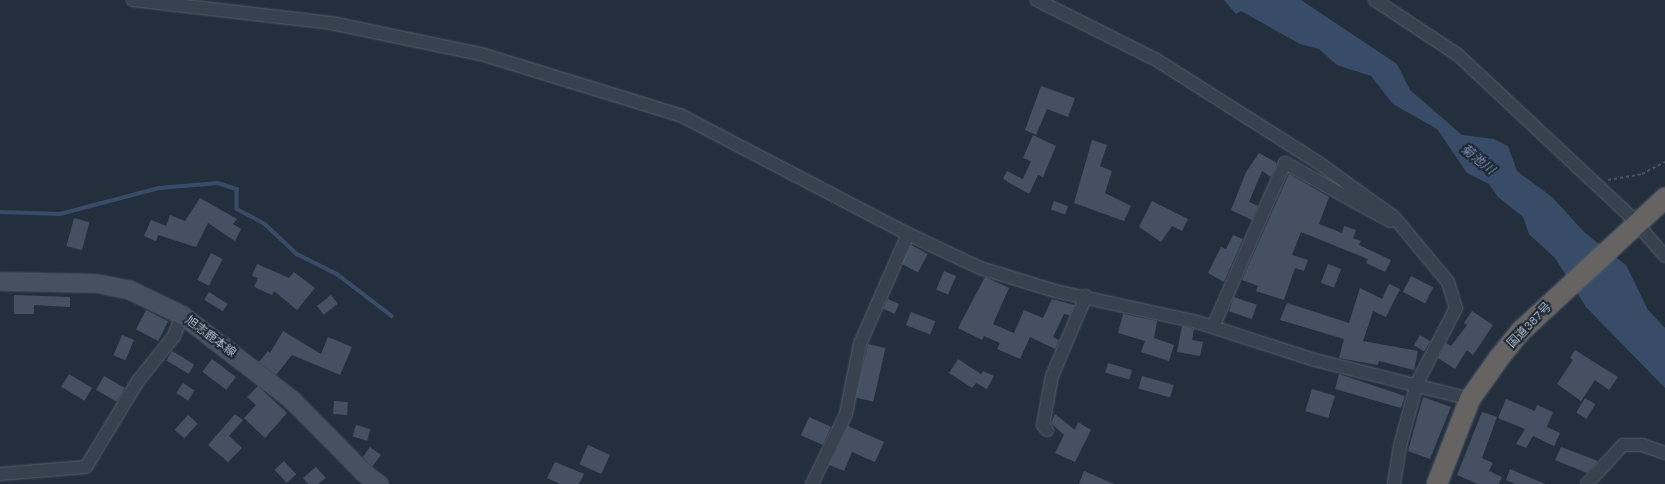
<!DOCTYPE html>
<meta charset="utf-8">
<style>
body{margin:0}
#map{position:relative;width:1665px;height:484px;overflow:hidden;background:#242f3e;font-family:Lato,"Noto Sans JP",sans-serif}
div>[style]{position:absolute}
.water>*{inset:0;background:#394c67}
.stream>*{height:3.5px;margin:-1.75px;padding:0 1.75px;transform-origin:1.75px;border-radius:1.75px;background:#394c67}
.building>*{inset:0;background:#455162;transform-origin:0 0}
.path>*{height:2px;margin-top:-1px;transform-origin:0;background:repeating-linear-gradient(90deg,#44595c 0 3px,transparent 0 6px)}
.roads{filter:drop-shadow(0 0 1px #565f6c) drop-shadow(0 0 1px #565f6c)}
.minor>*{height:12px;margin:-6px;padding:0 6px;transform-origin:6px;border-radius:6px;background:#38414e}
.secondary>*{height:17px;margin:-8.5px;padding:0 8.5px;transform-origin:8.5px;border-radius:8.5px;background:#465061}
.trunk>*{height:20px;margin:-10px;padding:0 10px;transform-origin:10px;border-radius:10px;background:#656462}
span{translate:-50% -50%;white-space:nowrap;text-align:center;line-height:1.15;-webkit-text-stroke:4px #1d2633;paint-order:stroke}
.street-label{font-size:12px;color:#b4bcc9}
.water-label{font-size:13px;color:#7c92b1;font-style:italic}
</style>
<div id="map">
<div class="water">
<i style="clip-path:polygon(1224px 0,1301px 0,1397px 64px,1410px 90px,1462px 135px,1494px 139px,1508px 146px,1517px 171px,1552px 197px,1585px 233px,1626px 265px,1648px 310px,1665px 328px,1665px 388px,1586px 307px,1555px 258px,1529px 234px,1523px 217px,1498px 197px,1489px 184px,1467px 173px,1437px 129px,1393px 104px,1371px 76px,1337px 65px,1319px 49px,1300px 44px,1241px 11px,1236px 14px)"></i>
</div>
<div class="stream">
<i style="left:0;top:212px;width:60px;rotate:1.9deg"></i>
<i style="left:60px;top:214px;width:102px;rotate:-14.7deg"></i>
<i style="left:159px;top:188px;width:59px;rotate:-4.8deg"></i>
<i style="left:218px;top:183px;width:20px;rotate:18deg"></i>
<i style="left:237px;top:189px;width:20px;rotate:90deg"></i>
<i style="left:237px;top:209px;width:32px;rotate:28deg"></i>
<i style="left:265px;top:224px;width:44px;rotate:43.2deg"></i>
<i style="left:297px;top:254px;width:45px;rotate:26.6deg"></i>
<i style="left:337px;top:274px;width:69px;rotate:37.4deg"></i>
</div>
<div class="building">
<i style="clip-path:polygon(1041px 86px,1075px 98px,1068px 117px,1047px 109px,1036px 135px,1025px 130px)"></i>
<i style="clip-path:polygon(1033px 135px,1056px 146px,1043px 177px,1038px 175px,1029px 194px,1003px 179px,1007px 171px,1023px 179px,1031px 161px,1023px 158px)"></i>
<i style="clip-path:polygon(1092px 140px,1107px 145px,1100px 166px,1112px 171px,1105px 193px,1131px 206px,1124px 221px,1074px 203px)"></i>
<i style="clip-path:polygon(1259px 153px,1277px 163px,1271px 177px,1262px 171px,1249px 202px,1258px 206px,1252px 220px,1231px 210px,1246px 172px)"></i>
<i style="clip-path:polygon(1289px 174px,1329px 197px,1319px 224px,1342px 233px,1344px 226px,1356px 230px,1353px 238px,1361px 241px,1359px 245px,1391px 260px,1385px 272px,1366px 263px,1368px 259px,1301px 232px,1292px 255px,1308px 260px,1304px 271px,1295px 268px,1284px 300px,1256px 291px,1258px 286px,1242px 280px)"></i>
<i style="clip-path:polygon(200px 198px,237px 219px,233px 224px,241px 229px,235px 241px,208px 223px,196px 247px,158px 235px,156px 241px,144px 236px,151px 220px,166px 226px,170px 215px,185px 221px)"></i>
<i style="left:1054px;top:201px;width:15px;height:9px;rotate:20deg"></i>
<i style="clip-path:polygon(1152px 201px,1188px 219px,1182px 231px,1172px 226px,1161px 242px,1139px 227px)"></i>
<i style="left:74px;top:218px;width:16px;height:29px;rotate:15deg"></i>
<i style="clip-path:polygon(1233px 235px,1243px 239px,1224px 282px,1208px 273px,1221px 247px,1226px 249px)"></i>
<i style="left:911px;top:245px;width:19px;height:21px;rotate:28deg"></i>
<i style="left:211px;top:253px;width:13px;height:30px;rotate:27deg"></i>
<i style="clip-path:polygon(257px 264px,289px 278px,294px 272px,315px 288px,297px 310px,274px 291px,272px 295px,254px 287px,258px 278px,252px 276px)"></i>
<i style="left:1328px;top:264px;width:14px;height:20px;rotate:21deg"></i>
<i style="left:944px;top:271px;width:13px;height:20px;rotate:23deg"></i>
<i style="left:1411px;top:276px;width:25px;height:18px;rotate:27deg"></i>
<i style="clip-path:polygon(985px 277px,1009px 288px,993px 324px,1014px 333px,1024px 310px,1043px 318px,1052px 299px,1074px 305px,1070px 315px,1064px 314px,1053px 337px,1059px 340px,1055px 349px,1030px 337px,1020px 359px,997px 349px,1000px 343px,984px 336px,982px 340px,958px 328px)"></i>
<i style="clip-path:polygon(1389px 284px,1400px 289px,1386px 317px,1373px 311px,1363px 341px,1418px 351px,1414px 370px,1379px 361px,1378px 365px,1339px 358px,1344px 339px,1280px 320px,1287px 303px,1349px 323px,1360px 288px,1382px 299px)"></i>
<i style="left:209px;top:292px;width:22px;height:9px;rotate:32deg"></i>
<i style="clip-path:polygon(14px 295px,70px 297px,70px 307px,34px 305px,34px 314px,14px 314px)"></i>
<i style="left:331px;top:295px;width:11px;height:18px;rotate:52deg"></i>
<i style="left:1234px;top:297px;width:24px;height:15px;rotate:19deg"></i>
<i style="left:888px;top:299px;width:12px;height:11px;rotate:24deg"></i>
<i style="left:146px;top:310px;width:25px;height:22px;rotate:27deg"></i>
<i style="clip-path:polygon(1472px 311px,1493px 325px,1473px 355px,1467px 350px,1455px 369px,1438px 358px,1446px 343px,1451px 346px,1467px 325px,1464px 323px)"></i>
<i style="left:911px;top:312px;width:26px;height:14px;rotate:21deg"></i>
<i style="clip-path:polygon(1123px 314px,1157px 321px,1154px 338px,1174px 345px,1169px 361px,1141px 352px,1145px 341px,1118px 333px)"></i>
<i style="clip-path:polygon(1182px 326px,1194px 329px,1192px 340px,1203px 342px,1200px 356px,1177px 352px)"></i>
<i style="clip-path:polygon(283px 331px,321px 354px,328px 337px,352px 347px,340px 375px,292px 355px,276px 375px,259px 362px,268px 351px,270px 353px)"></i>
<i style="left:122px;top:335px;width:13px;height:22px;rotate:23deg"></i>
<i style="left:1420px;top:335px;width:12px;height:12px;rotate:31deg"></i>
<i style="left:868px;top:344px;width:18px;height:55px;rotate:13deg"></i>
<i style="clip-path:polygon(1575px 350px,1618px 377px,1609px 390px,1595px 380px,1581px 401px,1557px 384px,1573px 360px,1570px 358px)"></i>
<i style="left:172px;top:351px;width:26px;height:11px;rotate:31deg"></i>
<i style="left:212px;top:359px;width:30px;height:16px;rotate:37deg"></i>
<i style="clip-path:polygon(958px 359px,981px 374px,983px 371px,994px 376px,987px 389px,976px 383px,972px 388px,949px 373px)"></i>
<i style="left:1108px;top:363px;width:25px;height:10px;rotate:16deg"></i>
<i style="left:69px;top:374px;width:27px;height:15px;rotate:31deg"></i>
<i style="clip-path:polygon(1339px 374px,1405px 396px,1401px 408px,1335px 389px)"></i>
<i style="left:104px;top:376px;width:24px;height:16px;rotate:30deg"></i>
<i style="left:1142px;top:376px;width:33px;height:13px;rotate:16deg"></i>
<i style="left:183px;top:383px;width:14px;height:12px;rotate:34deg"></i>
<i style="clip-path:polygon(258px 386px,287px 413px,265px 438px,244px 418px,256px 405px,247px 397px)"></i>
<i style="left:1312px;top:389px;width:24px;height:23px;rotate:17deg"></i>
<i style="clip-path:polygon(1423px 397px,1451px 407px,1430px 459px,1408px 451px)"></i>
<i style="left:1585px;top:398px;width:12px;height:17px;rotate:31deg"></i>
<i style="clip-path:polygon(1506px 399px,1535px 411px,1537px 405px,1553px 412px,1547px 427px,1560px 433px,1554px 446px,1533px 436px,1526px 448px,1516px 444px,1525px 429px,1498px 418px)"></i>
<i style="left:334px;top:401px;width:14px;height:13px;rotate:4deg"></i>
<i style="clip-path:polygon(1482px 412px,1497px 417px,1482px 458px,1493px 463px,1489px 471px,1502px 477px,1499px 484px,1478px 484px,1457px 475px)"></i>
<i style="clip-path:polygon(235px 414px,243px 420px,229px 436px,242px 448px,228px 462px,208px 445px)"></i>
<i style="clip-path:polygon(1055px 414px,1075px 430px,1078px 422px,1091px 430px,1075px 462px,1055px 453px,1064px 435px,1051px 423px)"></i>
<i style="left:188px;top:415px;width:13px;height:20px;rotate:42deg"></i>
<i style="left:809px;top:417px;width:24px;height:20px;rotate:24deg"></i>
<i style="left:356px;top:425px;width:15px;height:12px;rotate:16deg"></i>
<i style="clip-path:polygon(848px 426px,884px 442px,875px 462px,852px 452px,844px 471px,829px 465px)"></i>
<i style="left:588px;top:445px;width:24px;height:21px;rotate:24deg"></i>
<i style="clip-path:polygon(370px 447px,381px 455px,372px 467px,363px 457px)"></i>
<i style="clip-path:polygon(1561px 447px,1598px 461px,1587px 473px,1555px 460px)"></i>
<i style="left:284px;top:461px;width:18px;height:13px;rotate:47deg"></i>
<i style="clip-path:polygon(555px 462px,584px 474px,579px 484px,560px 484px,547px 478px)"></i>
<i style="clip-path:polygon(316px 467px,326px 478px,318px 484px,308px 484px,303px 478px)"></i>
<i style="clip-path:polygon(1510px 469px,1545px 484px,1515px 484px,1506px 480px)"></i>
<i style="clip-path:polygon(1084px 471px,1114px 484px,1079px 484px)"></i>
</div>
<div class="path">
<i style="left:1608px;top:180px;width:35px;rotate:-10deg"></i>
<i style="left:1642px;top:174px;width:26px;rotate:-28deg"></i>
</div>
<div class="roads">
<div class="minor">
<i style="left:133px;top:0;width:199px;rotate:6.6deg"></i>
<i style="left:331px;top:23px;width:153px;rotate:11.7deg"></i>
<i style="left:481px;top:54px;width:210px;rotate:17.1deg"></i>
<i style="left:682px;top:116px;width:255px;rotate:27.6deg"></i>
<i style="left:1037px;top:0;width:132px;rotate:26.6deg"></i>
<i style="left:1155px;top:59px;width:194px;rotate:32.4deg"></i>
<i style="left:1319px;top:163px;width:92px;rotate:35.8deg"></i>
<i style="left:1394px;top:217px;width:85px;rotate:50.3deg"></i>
<i style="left:1448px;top:282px;width:27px;rotate:73deg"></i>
<i style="left:1456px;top:308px;width:85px;rotate:117.5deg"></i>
<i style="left:1417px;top:383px;width:65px;rotate:105.1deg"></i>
<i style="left:1400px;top:446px;width:38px;rotate:99deg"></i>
<i style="left:1375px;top:0;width:100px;rotate:33.5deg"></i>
<i style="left:1458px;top:55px;width:236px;rotate:43.1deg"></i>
<i style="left:1630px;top:216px;width:53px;rotate:48.8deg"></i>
<i style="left:1213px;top:327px;width:179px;rotate:-66.3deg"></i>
<i style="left:1285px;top:163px;width:120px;rotate:28.9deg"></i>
<i style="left:1047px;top:430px;width:6px;rotate:-129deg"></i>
<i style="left:1043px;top:425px;width:50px;rotate:-79.6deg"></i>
<i style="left:1052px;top:376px;width:87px;rotate:-67deg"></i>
<i style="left:0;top:474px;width:86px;rotate:-4.7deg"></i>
<i style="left:86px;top:467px;width:100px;rotate:-58.8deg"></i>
<i style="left:138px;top:381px;width:58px;rotate:-51.3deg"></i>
<i style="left:174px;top:336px;width:22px;rotate:-69deg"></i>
<i style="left:812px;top:484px;width:78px;rotate:-64.1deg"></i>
<i style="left:846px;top:414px;width:71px;rotate:-78.7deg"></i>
<i style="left:860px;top:344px;width:120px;rotate:-66.4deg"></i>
<i style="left:908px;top:234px;width:80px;rotate:25.3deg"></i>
<i style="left:980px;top:268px;width:78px;rotate:17deg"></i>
<i style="left:1055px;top:291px;width:145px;rotate:12.3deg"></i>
<i style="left:1197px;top:322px;width:124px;rotate:17.9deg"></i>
<i style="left:1315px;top:360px;width:160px;rotate:14.1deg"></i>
<i style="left:1587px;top:484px;width:53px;rotate:-47.3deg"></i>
<i style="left:1623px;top:445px;width:19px"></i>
<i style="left:1642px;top:445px;width:24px;rotate:19deg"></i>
</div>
<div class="secondary">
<i style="left:0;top:281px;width:96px;rotate:1.2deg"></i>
<i style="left:96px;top:283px;width:33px;rotate:11deg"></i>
<i style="left:128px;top:289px;width:60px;rotate:25.7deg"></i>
<i style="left:182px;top:315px;width:138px;rotate:37.6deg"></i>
<i style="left:291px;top:399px;width:103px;rotate:45.4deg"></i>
<i style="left:363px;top:472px;width:20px;rotate:37deg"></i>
</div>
<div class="trunk">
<i style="left:1437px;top:484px;width:91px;rotate:-68.8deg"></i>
<i style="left:1470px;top:399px;width:50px;rotate:-54.7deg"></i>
<i style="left:1499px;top:358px;width:36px;rotate:-51deg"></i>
<i style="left:1522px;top:330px;width:195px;rotate:-42.7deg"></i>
</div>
</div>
<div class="street-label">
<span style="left:1529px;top:325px;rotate:-46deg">国道387号</span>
<span style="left:211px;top:336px;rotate:37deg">旭志鹿本線</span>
</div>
<div class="water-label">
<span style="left:1478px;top:159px;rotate:39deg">菊池川</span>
</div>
</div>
